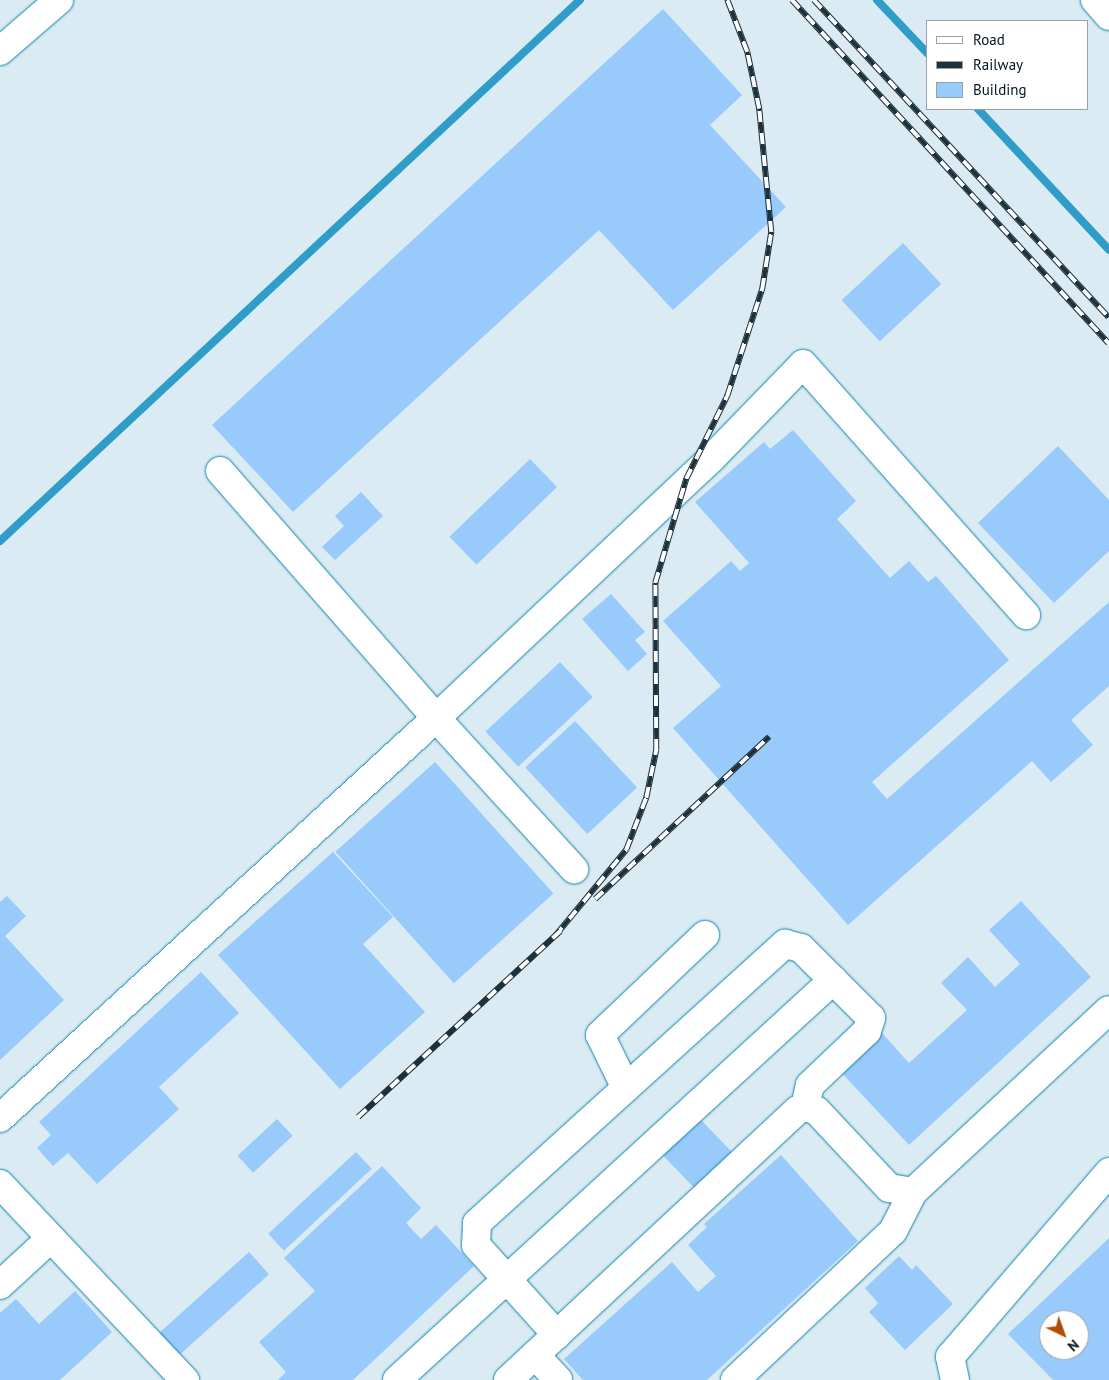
<!DOCTYPE html>
<style>
body{margin:0}
#map{position:relative;width:1109px;height:1380px;overflow:hidden;background:#daebf4;font-family:"PT Sans",sans-serif}
div>[style]{position:absolute}
.stream>*{height:8px;margin:-4px;padding:0 4px;transform-origin:4px;border-radius:4px;background:#2f9dc7}
.building>*{inset:0;background:#98cafb;transform-origin:0 0}
.roads{filter:drop-shadow(0 0 1px #1284ab) drop-shadow(0 0 1px #1284ab)}
.minor>*{height:28px;margin:-14px;padding:0 14px;transform-origin:14px;border-radius:14px;background:#fff}
.rail>*{height:5.5px;margin-top:-2.75px;transform-origin:0;background:repeating-linear-gradient(90deg,#fff 0 11px,#1e313a 0 22px);box-sizing:border-box;border-block:1px solid #1e313a}
span{translate:-50% -50%;white-space:nowrap;text-align:center;line-height:1.15;-webkit-text-stroke:4.5px #fff;paint-order:stroke}
.legend{position:absolute;left:926px;top:20px;width:162px;height:90px;box-sizing:border-box;background:#fff;border:1px solid #9aa1a5;margin:0;padding:6px 9px;list-style:none;font-size:15px;color:#02151e}
.legend li{display:flex;align-items:center;gap:10px;height:25px}
.legend b{width:25px;border:1px solid #9aa1a5}
.north{position:absolute;left:1039px;top:1310px;width:50px;height:50px;box-sizing:border-box;background:#fff;border:1px solid #9aa1a5;border-radius:50%;rotate:138deg;font-size:14px;font-weight:700;line-height:20px;text-align:center;color:#02151e}
.north::after{content:'';display:block;margin:auto;width:18px;height:22px;background:#af4f05;clip-path:polygon(50% 0,100% 100%,50% 72%,0 100%)}
</style>
<div id="map">
<div class="stream">
<i style="left:877px;top:0;width:74px;rotate:46.6deg"></i>
<i style="left:978px;top:109px;width:192px;rotate:47.1deg"></i>
<i style="left:0;top:541px;width:793px;rotate:-43.01deg"></i>
</div>
<div class="building">
<i style="clip-path:polygon(663px 9px,742px 95px,710px 125px,786px 207px,673px 310px,599px 230px,293px 512px,212px 425px)"></i>
<i style="left:903px;top:243px;width:56px;height:84px;rotate:47deg"></i>
<i style="clip-path:polygon(793px 430px,856px 501px,837px 519px,890px 578px,909px 561px,928px 582px,936px 576px,1009px 660px,872px 782px,887px 799px,1109px 602px,1109px 686px,1071px 720px,1093px 745px,1051px 782px,1032px 761px,848px 925px,673px 728px,721px 686px,663px 621px,731px 561px,740px 571px,749px 563px,695px 502px,764px 442px,770px 449px)"></i>
<i style="clip-path:polygon(1058px 446px,1109px 500px,1109px 551px,1054px 603px,978px 523px)"></i>
<i style="left:530px;top:459px;width:39px;height:112px;rotate:46deg"></i>
<i style="clip-path:polygon(361px 492px,383px 516px,335px 560px,322px 547px,344px 526px,335px 516px)"></i>
<i style="clip-path:polygon(611px 594px,645px 632px,635px 640px,647px 654px,628px 671px,582px 619px)"></i>
<i style="left:560px;top:662px;width:48px;height:102px;rotate:47deg"></i>
<i style="left:575px;top:721px;width:91px;height:68px;rotate:47deg"></i>
<i style="left:435px;top:762px;width:177px;height:134px;rotate:48deg"></i>
<i style="clip-path:polygon(333px 852px,393px 917px,363px 944px,425px 1012px,340px 1089px,218px 955px)"></i>
<i style="clip-path:polygon(7px 896px,26px 916px,5px 936px,64px 1000px,0 1060px,0 902px)"></i>
<i style="clip-path:polygon(1021px 901px,1091px 977px,909px 1145px,839px 1070px,881px 1032px,909px 1063px,967px 1010px,941px 983px,968px 957px,995px 987px,1020px 964px,989px 930px)"></i>
<i style="clip-path:polygon(201px 972px,239px 1013px,159px 1087px,179px 1109px,97px 1184px,68px 1153px,53px 1166px,37px 1148px,51px 1135px,39px 1122px)"></i>
<i style="left:277px;top:1119px;width:23px;height:54px;rotate:47deg"></i>
<i style="left:700px;top:1119px;width:50px;height:52px;rotate:46deg"></i>
<i style="left:356px;top:1152px;width:23px;height:120px;rotate:47deg"></i>
<i style="clip-path:polygon(781px 1155px,858px 1241px,707px 1380px,583px 1380px,564px 1359px,672px 1262px,698px 1292px,716px 1276px,688px 1245px,707px 1227px,704px 1224px)"></i>
<i style="clip-path:polygon(382px 1166px,421px 1208px,406px 1223px,421px 1239px,436px 1225px,474px 1266px,353px 1380px,278px 1380px,286px 1372px,259px 1342px,315px 1291px,284px 1258px)"></i>
<i style="clip-path:polygon(evenodd,1109px 1238px,1109px 1380px,1053px 1380px,1008px 1334px,1109px 1238px,1049px 1320px,1079px 1320px,1079px 1350px,1049px 1350px,1049px 1320px)"></i>
<i style="left:249px;top:1252px;width:30px;height:121px;rotate:48deg"></i>
<i style="clip-path:polygon(899px 1256px,912px 1270px,916px 1265px,953px 1304px,905px 1350px,869px 1312px,878px 1303px,865px 1288px)"></i>
<i style="clip-path:polygon(75px 1291px,112px 1332px,60px 1380px,0 1380px,0 1313px,16px 1299px,39px 1324px)"></i>
</div>
<div class="roads">
<div class="minor">
<i style="left:1095px;top:0;width:21px;rotate:49deg"></i>
<i style="left:0;top:51px;width:78px;rotate:-40.8deg"></i>
<i style="left:220px;top:471px;width:328px;rotate:48.8deg"></i>
<i style="left:436px;top:718px;width:378px;rotate:-43.3deg"></i>
<i style="left:711px;top:459px;width:132px;rotate:-45.9deg"></i>
<i style="left:803px;top:364px;width:336px;rotate:48.4deg"></i>
<i style="left:626px;top:1088px;width:59px;rotate:-116.1deg"></i>
<i style="left:600px;top:1035px;width:145px;rotate:-43.6deg"></i>
<i style="left:0;top:1118px;width:592px;rotate:-42.53deg"></i>
<i style="left:436px;top:718px;width:205px;rotate:47.6deg"></i>
<i style="left:0;top:1184px;width:270px;rotate:46.7deg"></i>
<i style="left:0;top:1285px;width:69px;rotate:-42.7deg"></i>
<i style="left:557px;top:1335px;width:121px;rotate:-132deg"></i>
<i style="left:476px;top:1245px;width:22px;rotate:-87deg"></i>
<i style="left:477px;top:1223px;width:416px;rotate:-42.2deg"></i>
<i style="left:785px;top:944px;width:16px;rotate:14deg"></i>
<i style="left:801px;top:948px;width:99px;rotate:45deg"></i>
<i style="left:871px;top:1018px;width:14px;rotate:107deg"></i>
<i style="left:867px;top:1031px;width:79px;rotate:136.5deg"></i>
<i style="left:810px;top:1085px;width:22px;rotate:103deg"></i>
<i style="left:535px;top:1355px;width:34px;rotate:47deg"></i>
<i style="left:397px;top:1380px;width:592px;rotate:-42.53deg"></i>
<i style="left:508px;top:1380px;width:396px;rotate:-43deg"></i>
<i style="left:798px;top:1110px;width:8px;rotate:-30deg"></i>
<i style="left:805px;top:1106px;width:13px;rotate:23deg"></i>
<i style="left:817px;top:1111px;width:105px;rotate:46.9deg"></i>
<i style="left:889px;top:1188px;width:24px;rotate:9deg"></i>
<i style="left:913px;top:1192px;width:267px;rotate:-42.9deg"></i>
<i style="left:735px;top:1380px;width:217px;rotate:-43.3deg"></i>
<i style="left:893px;top:1231px;width:44px;rotate:-62.9deg"></i>
<i style="left:955px;top:1380px;width:24px;rotate:-102deg"></i>
<i style="left:950px;top:1357px;width:244px;rotate:-49.3deg"></i>
</div>
</div>
<div class="rail">
<i style="left:792px;top:0;width:467px;rotate:47.3deg"></i>
<i style="left:814px;top:0;width:433px;rotate:47.1deg"></i>
<i style="left:595px;top:899px;width:238px;rotate:-43deg"></i>
<i style="left:555px;top:936px;width:112px;rotate:-50.5deg"></i>
<i style="left:626px;top:850px;width:56px;rotate:-69deg"></i>
<i style="left:646px;top:798px;width:49px;rotate:-78.2deg"></i>
<i style="left:656px;top:750px;width:167px;rotate:-90.3deg"></i>
<i style="left:655px;top:583px;width:109px;rotate:-73.4deg"></i>
<i style="left:686px;top:479px;width:93px;rotate:-63.7deg"></i>
<i style="left:727px;top:396px;width:113px;rotate:-71.9deg"></i>
<i style="left:762px;top:289px;width:58px;rotate:-81deg"></i>
<i style="left:771px;top:232px;width:124px;rotate:-95.6deg"></i>
<i style="left:759px;top:109px;width:58px;rotate:-101.9deg"></i>
<i style="left:747px;top:52px;width:56px;rotate:-111deg"></i>
<i style="left:358px;top:1117px;width:275px;rotate:-42.6deg"></i>
</div>
<ul class="legend">
<li><b style="height:6px;background:#fff"></b>Road</li>
<li><b style="height:6px;background:#1e313a"></b>Railway</li>
<li><b style="height:14px;background:#98cafb"></b>Building</li>
</ul>
<div class="north">N</div>
</div>
